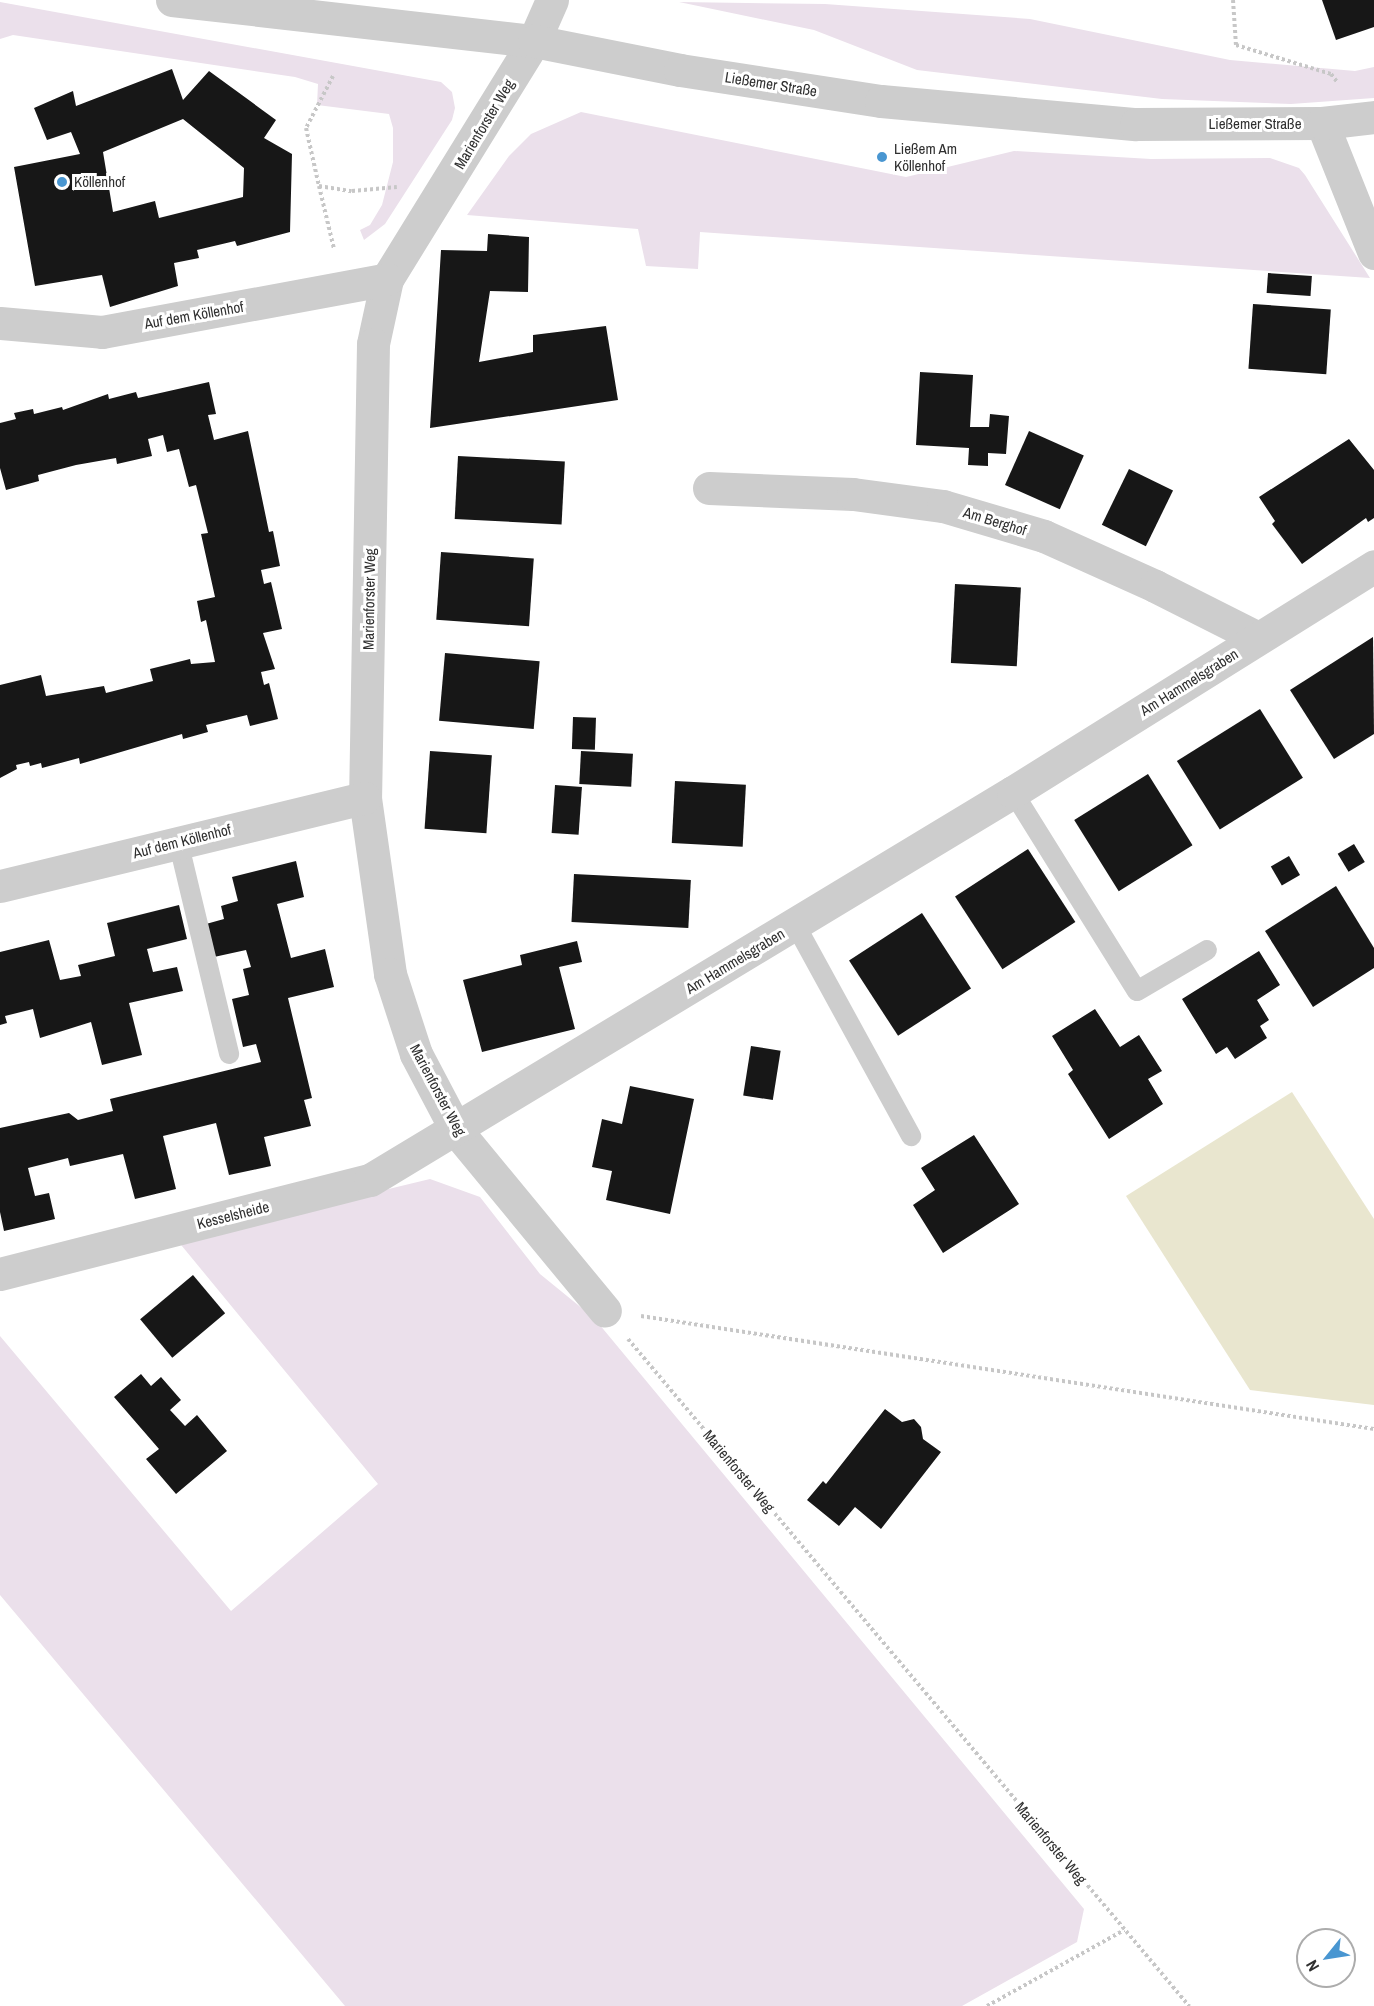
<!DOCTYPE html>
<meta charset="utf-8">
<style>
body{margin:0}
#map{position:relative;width:1374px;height:2006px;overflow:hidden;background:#fff;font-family:"Archivo Narrow",sans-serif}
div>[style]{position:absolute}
.green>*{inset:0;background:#ebe0eb}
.water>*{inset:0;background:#e9e6cf}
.building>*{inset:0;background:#171717;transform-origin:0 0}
.path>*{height:4px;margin-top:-2px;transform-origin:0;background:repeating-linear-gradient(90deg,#c7c7c7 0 3px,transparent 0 6px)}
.service>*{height:20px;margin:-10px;padding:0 10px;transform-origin:10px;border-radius:10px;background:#cdcdcd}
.minor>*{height:33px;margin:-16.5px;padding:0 16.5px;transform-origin:16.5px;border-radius:16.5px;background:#cdcdcd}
.tertiary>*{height:33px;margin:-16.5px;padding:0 16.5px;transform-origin:16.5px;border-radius:16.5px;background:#cdcdcd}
.dots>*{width:16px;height:16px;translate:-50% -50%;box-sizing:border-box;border:3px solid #fff;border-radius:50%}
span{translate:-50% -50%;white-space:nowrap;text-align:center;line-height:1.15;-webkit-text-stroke:6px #fff;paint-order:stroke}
.street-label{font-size:15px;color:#303030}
.poi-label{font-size:15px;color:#303030}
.left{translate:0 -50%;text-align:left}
.north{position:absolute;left:1296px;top:1928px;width:60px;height:60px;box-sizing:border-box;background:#fff;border:2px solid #acacac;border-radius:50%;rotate:240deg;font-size:16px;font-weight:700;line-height:24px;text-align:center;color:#303030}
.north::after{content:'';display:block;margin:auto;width:21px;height:27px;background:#4996d1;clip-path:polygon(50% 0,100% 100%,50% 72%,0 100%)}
</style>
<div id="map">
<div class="green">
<i style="clip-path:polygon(0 2px,441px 82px,452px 92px,455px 108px,452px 120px,385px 224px,364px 240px,360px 230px,370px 225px,382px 205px,393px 162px,393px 128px,389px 114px,317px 105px,318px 84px,295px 77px,13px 35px,0 39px)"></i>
<i style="clip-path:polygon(679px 2px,825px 4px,1030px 19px,1230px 60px,1355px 71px,1374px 67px,1374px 98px,1291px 104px,1162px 99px,917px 70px,814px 30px)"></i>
<i style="clip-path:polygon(581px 112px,906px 177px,1014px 151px,1151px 159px,1270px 158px,1299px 168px,1305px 175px,1370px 278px,700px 232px,698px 269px,646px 266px,638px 229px,467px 215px,509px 156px,531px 134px)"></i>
<i style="clip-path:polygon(430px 1179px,480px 1197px,540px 1274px,594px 1318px,1084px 1909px,1077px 1942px,962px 2006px,345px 2006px,0 1595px,0 1336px,231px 1611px,378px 1484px,177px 1240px)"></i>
</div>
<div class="water">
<i style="clip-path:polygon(1292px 1092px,1374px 1219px,1374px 1405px,1250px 1390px,1126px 1196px)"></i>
</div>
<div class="building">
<i style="clip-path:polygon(1322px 0,1374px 0,1374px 27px,1336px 40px)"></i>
<i style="clip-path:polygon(evenodd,172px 69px,183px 100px,209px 71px,276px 120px,264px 138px,292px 154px,290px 232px,237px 246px,235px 241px,197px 250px,199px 258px,174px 263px,178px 286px,110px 307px,102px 275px,35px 286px,14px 167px,80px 154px,71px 132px,47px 140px,34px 108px,73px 91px,76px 106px,172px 69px,183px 119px,244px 168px,243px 197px,159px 218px,155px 201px,113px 212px,103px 152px,183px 119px)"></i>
<i style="clip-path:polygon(488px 234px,529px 237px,528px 292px,490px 291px,479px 362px,533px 352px,533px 335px,606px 326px,618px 400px,430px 428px,441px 250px,487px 251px)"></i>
<i style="left:1268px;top:273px;width:44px;height:20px;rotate:4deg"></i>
<i style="left:1253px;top:304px;width:78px;height:65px;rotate:4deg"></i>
<i style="clip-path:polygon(920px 372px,973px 375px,970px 427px,989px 427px,990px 414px,1009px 416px,1006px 454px,988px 453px,988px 466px,968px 465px,969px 448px,916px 445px)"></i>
<i style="clip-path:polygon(209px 382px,216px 414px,208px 415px,214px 440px,248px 431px,269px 532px,273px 531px,280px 566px,261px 570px,264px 584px,271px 582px,282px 629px,263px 633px,275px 669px,261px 672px,264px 685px,269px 683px,278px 719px,250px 726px,247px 715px,206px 725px,208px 732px,183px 739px,182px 734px,80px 764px,79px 758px,42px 768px,41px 763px,30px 766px,29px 762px,16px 765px,17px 769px,0 778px,0 685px,41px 675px,46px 696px,104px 686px,106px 693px,153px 681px,150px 669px,190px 659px,191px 664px,215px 662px,206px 620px,201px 622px,197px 601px,215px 597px,201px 534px,208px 533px,196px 485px,189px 487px,179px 449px,167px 452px,163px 435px,148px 439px,152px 456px,117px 464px,116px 458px,76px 465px,38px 475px,39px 481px,6px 490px,0 468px,0 423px,16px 419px,14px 413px,33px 409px,34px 414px,62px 407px,63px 410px,108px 394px,109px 399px,136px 392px,138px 398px)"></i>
<i style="left:1029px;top:431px;width:60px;height:59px;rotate:24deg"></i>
<i style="clip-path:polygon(1349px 439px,1374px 470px,1374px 518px,1368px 522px,1366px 518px,1302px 564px,1272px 524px,1275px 521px,1259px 497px)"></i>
<i style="left:458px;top:456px;width:107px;height:63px;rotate:3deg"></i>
<i style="left:1129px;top:469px;width:49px;height:62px;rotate:26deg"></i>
<i style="left:441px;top:552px;width:93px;height:68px;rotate:4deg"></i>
<i style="left:955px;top:584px;width:66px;height:79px;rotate:3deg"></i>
<i style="clip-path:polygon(1373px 637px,1374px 734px,1334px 759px,1290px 690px)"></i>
<i style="left:445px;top:653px;width:95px;height:68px;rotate:5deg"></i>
<i style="left:1260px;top:709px;width:81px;height:98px;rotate:58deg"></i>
<i style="left:573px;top:717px;width:23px;height:32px;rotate:2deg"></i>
<i style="left:430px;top:751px;width:62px;height:78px;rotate:4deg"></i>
<i style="left:581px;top:751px;width:52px;height:33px;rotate:3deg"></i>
<i style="left:1148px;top:774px;width:84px;height:87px;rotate:58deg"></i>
<i style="left:675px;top:781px;width:71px;height:62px;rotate:3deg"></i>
<i style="left:555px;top:785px;width:27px;height:48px;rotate:4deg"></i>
<i style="left:1354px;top:844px;width:21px;height:19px;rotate:59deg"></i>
<i style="left:1028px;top:849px;width:87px;height:87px;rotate:57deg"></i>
<i style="left:1289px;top:856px;width:22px;height:21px;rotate:60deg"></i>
<i style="clip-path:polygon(296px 861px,304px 897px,277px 904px,291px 958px,325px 949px,334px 987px,288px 998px,312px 1098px,304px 1100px,311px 1126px,264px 1137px,271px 1166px,229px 1175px,216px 1123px,163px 1136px,176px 1189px,135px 1199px,123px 1154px,70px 1166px,68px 1158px,28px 1168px,35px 1196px,49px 1193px,55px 1219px,4px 1231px,0 1212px,0 1128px,69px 1113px,78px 1120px,113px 1111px,110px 1099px,261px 1062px,256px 1044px,243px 1047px,232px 999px,249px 995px,243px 969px,251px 967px,246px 950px,214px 957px,206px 924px,224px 919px,221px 906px,238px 901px,232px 877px)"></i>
<i style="left:574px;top:874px;width:117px;height:48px;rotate:3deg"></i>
<i style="clip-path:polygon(1336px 886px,1374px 948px,1374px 968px,1313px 1007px,1265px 931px)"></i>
<i style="clip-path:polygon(179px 905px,187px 939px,147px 949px,153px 972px,177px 967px,183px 991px,129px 1003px,142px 1055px,102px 1065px,91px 1022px,40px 1038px,33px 1009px,5px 1016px,7px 1023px,0 1025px,0 952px,49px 940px,60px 980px,81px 976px,78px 965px,115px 956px,107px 923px)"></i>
<i style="left:922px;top:913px;width:90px;height:87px;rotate:57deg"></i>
<i style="clip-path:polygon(577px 941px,582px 962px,559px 967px,575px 1029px,482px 1052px,463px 980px,522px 965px,520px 955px)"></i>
<i style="clip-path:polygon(1259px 951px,1280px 985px,1257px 1000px,1269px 1020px,1260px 1026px,1267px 1038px,1235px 1059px,1227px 1047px,1216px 1054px,1182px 999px)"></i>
<i style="clip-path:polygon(1095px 1009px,1120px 1047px,1139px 1035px,1162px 1071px,1148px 1079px,1163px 1104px,1109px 1139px,1068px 1074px,1073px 1070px,1052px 1036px)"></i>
<i style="left:751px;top:1046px;width:30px;height:50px;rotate:9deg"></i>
<i style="clip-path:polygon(630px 1086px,694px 1099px,670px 1214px,606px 1200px,612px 1171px,592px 1167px,602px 1119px,622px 1124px)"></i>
<i style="clip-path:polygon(974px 1135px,1019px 1204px,943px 1253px,913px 1205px,935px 1190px,921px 1168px)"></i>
<i style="left:193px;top:1275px;width:50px;height:69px;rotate:50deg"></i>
<i style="clip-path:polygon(141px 1374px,151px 1386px,161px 1377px,181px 1400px,170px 1410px,185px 1426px,197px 1415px,227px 1451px,176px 1494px,146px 1459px,159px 1449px,114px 1397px)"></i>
<i style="clip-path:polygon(885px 1409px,902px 1422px,914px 1419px,921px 1427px,923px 1439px,941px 1452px,881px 1529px,855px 1507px,839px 1526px,807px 1500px,823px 1481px,826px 1484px)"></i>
</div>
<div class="path">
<i style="left:1233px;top:0;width:45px;rotate:86.2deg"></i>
<i style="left:1236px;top:45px;width:99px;rotate:17deg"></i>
<i style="left:1331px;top:74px;width:11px;rotate:52deg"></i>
<i style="left:333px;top:76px;width:59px;rotate:117.4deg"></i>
<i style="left:306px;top:128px;width:59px;rotate:77.4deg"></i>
<i style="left:319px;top:186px;width:33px;rotate:9deg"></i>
<i style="left:352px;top:191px;width:45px;rotate:-5.1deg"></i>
<i style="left:319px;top:186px;width:65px;rotate:76.6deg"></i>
<i style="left:641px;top:1316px;width:742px;rotate:8.76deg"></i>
<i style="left:628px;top:1339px;width:872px;rotate:49.93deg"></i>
<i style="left:987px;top:2006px;width:157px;rotate:-29deg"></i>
</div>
<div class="service">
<i style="left:1013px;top:792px;width:234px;rotate:58.1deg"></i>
<i style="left:1137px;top:991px;width:81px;rotate:-30.4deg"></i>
<i style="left:178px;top:841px;width:219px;rotate:76.5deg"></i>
<i style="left:795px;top:924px;width:242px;rotate:61.3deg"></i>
</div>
<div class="minor">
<i style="left:552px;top:0;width:45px;rotate:113.7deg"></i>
<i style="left:534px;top:41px;width:280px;rotate:121.7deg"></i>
<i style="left:387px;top:279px;width:66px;rotate:102.2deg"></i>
<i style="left:373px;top:344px;width:454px;rotate:91deg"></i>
<i style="left:365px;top:798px;width:178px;rotate:81.9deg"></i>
<i style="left:390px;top:974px;width:84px;rotate:72deg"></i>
<i style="left:416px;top:1054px;width:86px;rotate:62.2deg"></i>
<i style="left:456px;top:1130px;width:234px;rotate:50.5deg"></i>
<i style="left:1322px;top:123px;width:140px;rotate:68.2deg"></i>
<i style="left:0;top:323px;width:102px;rotate:5deg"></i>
<i style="left:102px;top:332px;width:290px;rotate:-10.5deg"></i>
<i style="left:709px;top:488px;width:144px;rotate:2.4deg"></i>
<i style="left:853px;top:494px;width:91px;rotate:7.6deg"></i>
<i style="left:943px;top:506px;width:105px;rotate:16.5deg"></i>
<i style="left:1044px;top:536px;width:122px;rotate:24.2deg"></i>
<i style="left:1155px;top:586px;width:115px;rotate:26.8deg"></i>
<i style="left:0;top:886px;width:375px;rotate:-13.6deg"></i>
<i style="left:0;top:1274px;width:382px;rotate:-14.3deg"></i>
<i style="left:370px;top:1180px;width:751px;rotate:-31.11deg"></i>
<i style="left:1013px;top:792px;width:426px;rotate:-32deg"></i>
</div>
<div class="tertiary">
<i style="left:172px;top:0;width:364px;rotate:6.5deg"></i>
<i style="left:534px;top:41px;width:149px;rotate:11.2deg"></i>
<i style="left:680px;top:70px;width:203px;rotate:8.8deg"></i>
<i style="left:881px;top:101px;width:256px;rotate:5.2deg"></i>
<i style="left:1136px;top:124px;width:186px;rotate:-0.3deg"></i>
<i style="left:1322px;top:123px;width:52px;rotate:-6.6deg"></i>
</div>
<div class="dots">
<i style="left:882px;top:157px;background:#4996d1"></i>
<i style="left:62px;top:182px;background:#4996d1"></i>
</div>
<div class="street-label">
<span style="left:771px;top:84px;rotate:9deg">Ließemer Straße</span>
<span style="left:484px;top:124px;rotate:-59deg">Marienforster Weg</span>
<span style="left:1255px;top:124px">Ließemer Straße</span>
<span style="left:194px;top:315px;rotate:-10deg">Auf dem Köllenhof</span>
<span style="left:995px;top:521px;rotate:17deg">Am Berghof</span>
<span style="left:369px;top:599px;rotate:-89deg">Marienforster Weg</span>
<span style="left:1189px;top:682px;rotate:-32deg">Am Hammelsgraben</span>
<span style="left:182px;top:841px;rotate:-14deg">Auf dem Köllenhof</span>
<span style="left:735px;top:961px;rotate:-31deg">Am Hammelsgraben</span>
<span style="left:438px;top:1090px;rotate:62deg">Marienforster Weg</span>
<span style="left:233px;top:1215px;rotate:-14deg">Kesselsheide</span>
<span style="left:739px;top:1471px;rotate:50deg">Marienforster Weg</span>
<span style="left:1051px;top:1843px;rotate:50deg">Marienforster Weg</span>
</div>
<div class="poi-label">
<span class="left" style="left:894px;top:157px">Ließem Am<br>Köllenhof</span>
<span class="left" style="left:74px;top:182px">Köllenhof</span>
</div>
<div class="north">N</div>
</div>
